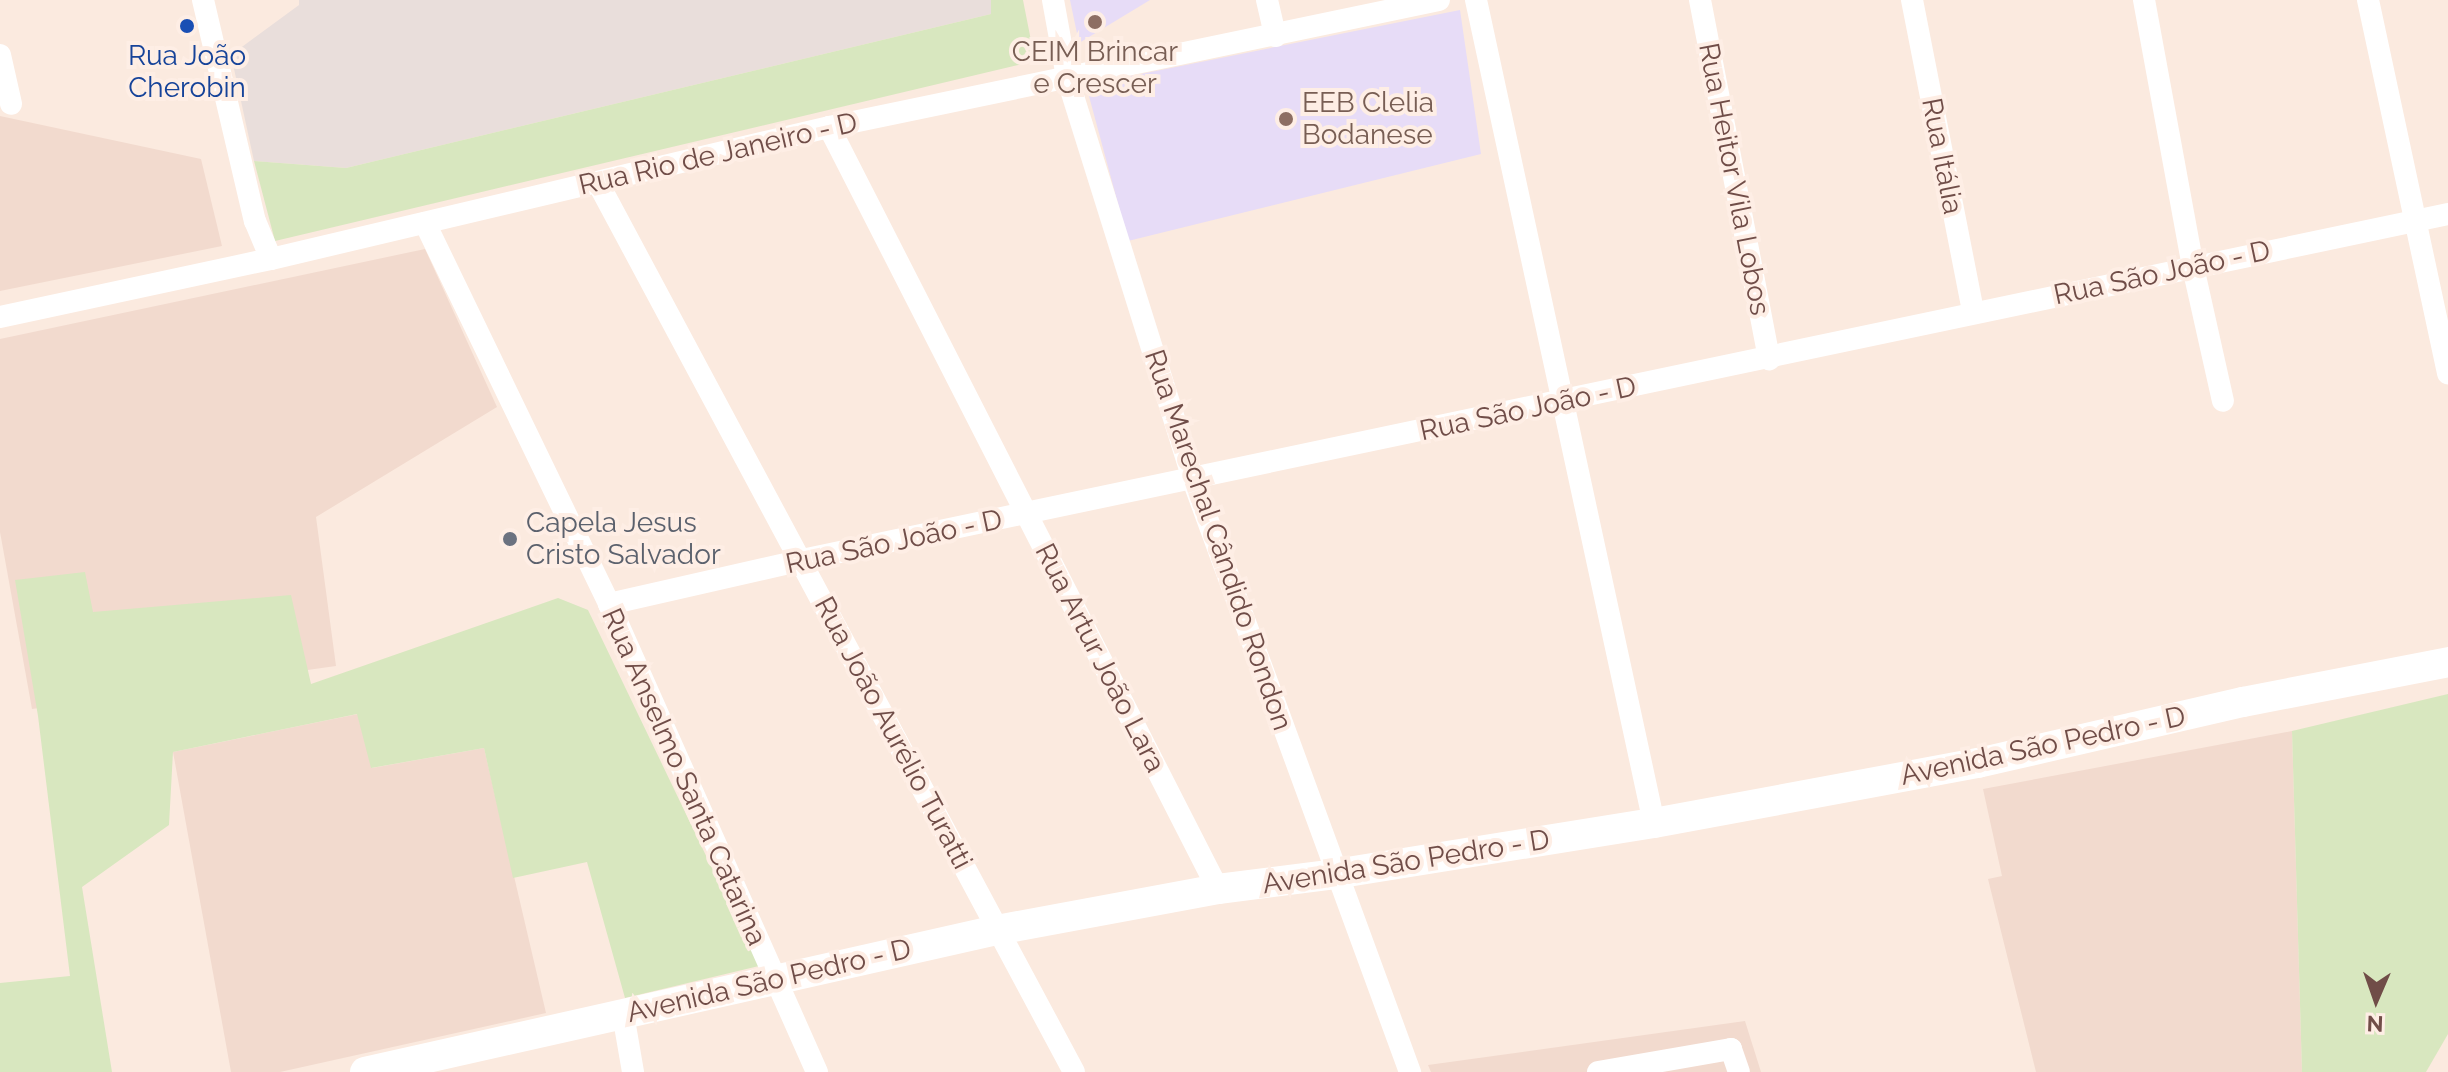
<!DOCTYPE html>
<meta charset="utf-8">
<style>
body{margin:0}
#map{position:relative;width:2448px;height:1072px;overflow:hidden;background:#fbeadf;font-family:Raleway,sans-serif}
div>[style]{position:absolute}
.residential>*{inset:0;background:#f2dace}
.industrial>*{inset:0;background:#e9dedb}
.education>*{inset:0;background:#e7dcf7}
.green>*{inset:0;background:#d8e7bf}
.street>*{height:22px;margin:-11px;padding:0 11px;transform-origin:11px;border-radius:11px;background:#fff}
.secondary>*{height:30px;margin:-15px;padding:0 15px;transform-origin:15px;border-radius:15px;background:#fff}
.dots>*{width:22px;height:22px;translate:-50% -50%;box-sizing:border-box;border:4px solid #feeee5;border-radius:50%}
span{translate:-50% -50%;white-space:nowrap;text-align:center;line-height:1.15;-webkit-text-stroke:8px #feeee5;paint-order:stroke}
.education-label{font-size:28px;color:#785e54}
.left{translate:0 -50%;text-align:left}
.transit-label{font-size:28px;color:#164399}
.street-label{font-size:28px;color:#704d48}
.worship-label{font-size:28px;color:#5b616d}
.north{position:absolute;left:2336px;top:960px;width:80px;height:80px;-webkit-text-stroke:6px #feeee5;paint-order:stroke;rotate:182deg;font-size:22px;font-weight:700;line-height:32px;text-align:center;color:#704d48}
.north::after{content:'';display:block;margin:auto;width:28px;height:36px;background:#704d48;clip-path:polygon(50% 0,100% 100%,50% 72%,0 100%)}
</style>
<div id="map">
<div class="residential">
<i style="clip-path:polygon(0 116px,201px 159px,222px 246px,0 291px)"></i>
<i style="clip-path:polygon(425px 249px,497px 407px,316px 517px,336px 666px,32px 709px,0 532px,0 339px)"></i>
<i style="clip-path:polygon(358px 714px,372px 768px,484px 748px,546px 1013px,280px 1072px,231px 1072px,173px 752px)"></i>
<i style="clip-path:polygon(2292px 731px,2302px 1072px,2036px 1072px,1988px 879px,2002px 876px,1983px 789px)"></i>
<i style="clip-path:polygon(1745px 1021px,1761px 1072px,1431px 1072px,1428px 1065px)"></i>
</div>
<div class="industrial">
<i style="clip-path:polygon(299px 0,991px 0,991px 14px,346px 168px,254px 161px,231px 55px,299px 5px)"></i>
</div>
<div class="education">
<i style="clip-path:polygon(1070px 0,1150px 0,1079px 43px)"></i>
<i style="clip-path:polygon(1460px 10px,1481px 154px,1128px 241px,1086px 85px)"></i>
</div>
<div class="green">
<i style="clip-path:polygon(991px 0,1023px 0,1035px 61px,275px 241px,254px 161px,346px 168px,991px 14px)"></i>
<i style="clip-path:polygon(85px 572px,93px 612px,291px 595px,311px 684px,558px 598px,588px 610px,759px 966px,625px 998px,587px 862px,513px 878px,484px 748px,371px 768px,357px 714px,173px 752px,169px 825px,82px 887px,112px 1072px,0 1072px,0 983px,70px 976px,38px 716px,15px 580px)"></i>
<i style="clip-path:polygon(2448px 694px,2448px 1034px,2426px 1072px,2302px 1072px,2292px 731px)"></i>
</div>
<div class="street">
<i style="left:203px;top:0;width:227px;rotate:76.8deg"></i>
<i style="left:255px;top:221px;width:41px;rotate:67.2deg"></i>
<i style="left:1053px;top:0;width:78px;rotate:79.7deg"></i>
<i style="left:1067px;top:77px;width:422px;rotate:72.6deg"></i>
<i style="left:1193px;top:480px;width:631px;rotate:69.87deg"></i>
<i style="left:1267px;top:0;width:37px;rotate:77deg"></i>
<i style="left:1476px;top:0;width:842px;rotate:77.8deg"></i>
<i style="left:1700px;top:0;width:366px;rotate:79.1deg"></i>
<i style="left:1912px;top:0;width:318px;rotate:78.9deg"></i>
<i style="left:2144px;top:0;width:271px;rotate:79.6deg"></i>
<i style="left:2193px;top:267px;width:137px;rotate:77.4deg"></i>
<i style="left:2368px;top:0;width:382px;rotate:77.9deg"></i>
<i style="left:0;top:55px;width:50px;rotate:77.3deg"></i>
<i style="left:829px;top:127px;width:856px;rotate:62.96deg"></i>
<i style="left:598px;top:183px;width:1008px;rotate:61.83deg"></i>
<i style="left:425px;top:223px;width:423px;rotate:64.2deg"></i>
<i style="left:609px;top:604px;width:512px;rotate:66.04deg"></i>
<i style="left:0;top:317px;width:277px;rotate:-12.1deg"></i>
<i style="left:271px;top:259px;width:573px;rotate:-13.31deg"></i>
<i style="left:829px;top:127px;width:623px;rotate:-11.76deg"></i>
<i style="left:609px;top:604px;width:198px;rotate:-12.8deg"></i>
<i style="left:802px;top:560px;width:1682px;rotate:-11.87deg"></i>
<i style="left:623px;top:1014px;width:59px;rotate:80.2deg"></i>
<i style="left:1598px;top:1072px;width:135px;rotate:-9.8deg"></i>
<i style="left:1731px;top:1049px;width:24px;rotate:71deg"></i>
</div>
<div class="secondary">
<i style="left:365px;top:1072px;width:648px;rotate:-12.66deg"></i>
<i style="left:997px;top:930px;width:225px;rotate:-10.5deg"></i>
<i style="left:1218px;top:889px;width:118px;rotate:-7.3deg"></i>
<i style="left:1335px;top:874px;width:323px;rotate:-9.1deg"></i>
<i style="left:1654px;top:823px;width:330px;rotate:-10.5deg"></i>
<i style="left:1978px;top:763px;width:272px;rotate:-13deg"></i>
<i style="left:2243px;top:702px;width:209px;rotate:-11deg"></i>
</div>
<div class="dots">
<i style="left:1095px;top:22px;background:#8d6e63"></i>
<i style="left:187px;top:26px;background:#1a4fb4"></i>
<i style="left:1286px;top:119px;background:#8d6e63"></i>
<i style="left:510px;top:539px;background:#6b7280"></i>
</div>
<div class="education-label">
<span style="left:1095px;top:68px">CEIM Brincar<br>e Crescer</span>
<span class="left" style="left:1302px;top:119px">EEB Clelia<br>Bodanese</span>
</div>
<div class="transit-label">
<span style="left:187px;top:72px">Rua João<br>Cherobin</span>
</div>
<div class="street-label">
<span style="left:718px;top:154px;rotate:-13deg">Rua Rio de Janeiro - D</span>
<span style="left:1942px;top:156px;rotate:79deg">Rua Itália</span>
<span style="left:1734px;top:179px;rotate:79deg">Rua Heitor Vila Lobos</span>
<span style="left:2162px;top:273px;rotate:-12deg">Rua São João - D</span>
<span style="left:1528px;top:409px;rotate:-12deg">Rua São João - D</span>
<span style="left:1218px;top:540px;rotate:71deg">Rua Marechal Cândido Rondon</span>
<span style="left:894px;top:542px;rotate:-12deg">Rua São João - D</span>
<span style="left:1100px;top:658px;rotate:63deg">Rua Artur João Lara</span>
<span style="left:893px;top:733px;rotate:62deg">Rua João Aurélio Turatti</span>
<span style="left:2043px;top:746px;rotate:-12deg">Avenida São Pedro - D</span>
<span style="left:684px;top:777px;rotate:66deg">Rua Anselmo Santa Catarina</span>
<span style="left:1406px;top:862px;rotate:-9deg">Avenida São Pedro - D</span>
<span style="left:769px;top:981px;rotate:-13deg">Avenida São Pedro - D</span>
</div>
<div class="worship-label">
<span class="left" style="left:526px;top:539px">Capela Jesus<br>Cristo Salvador</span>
</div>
<div class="north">N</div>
</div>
